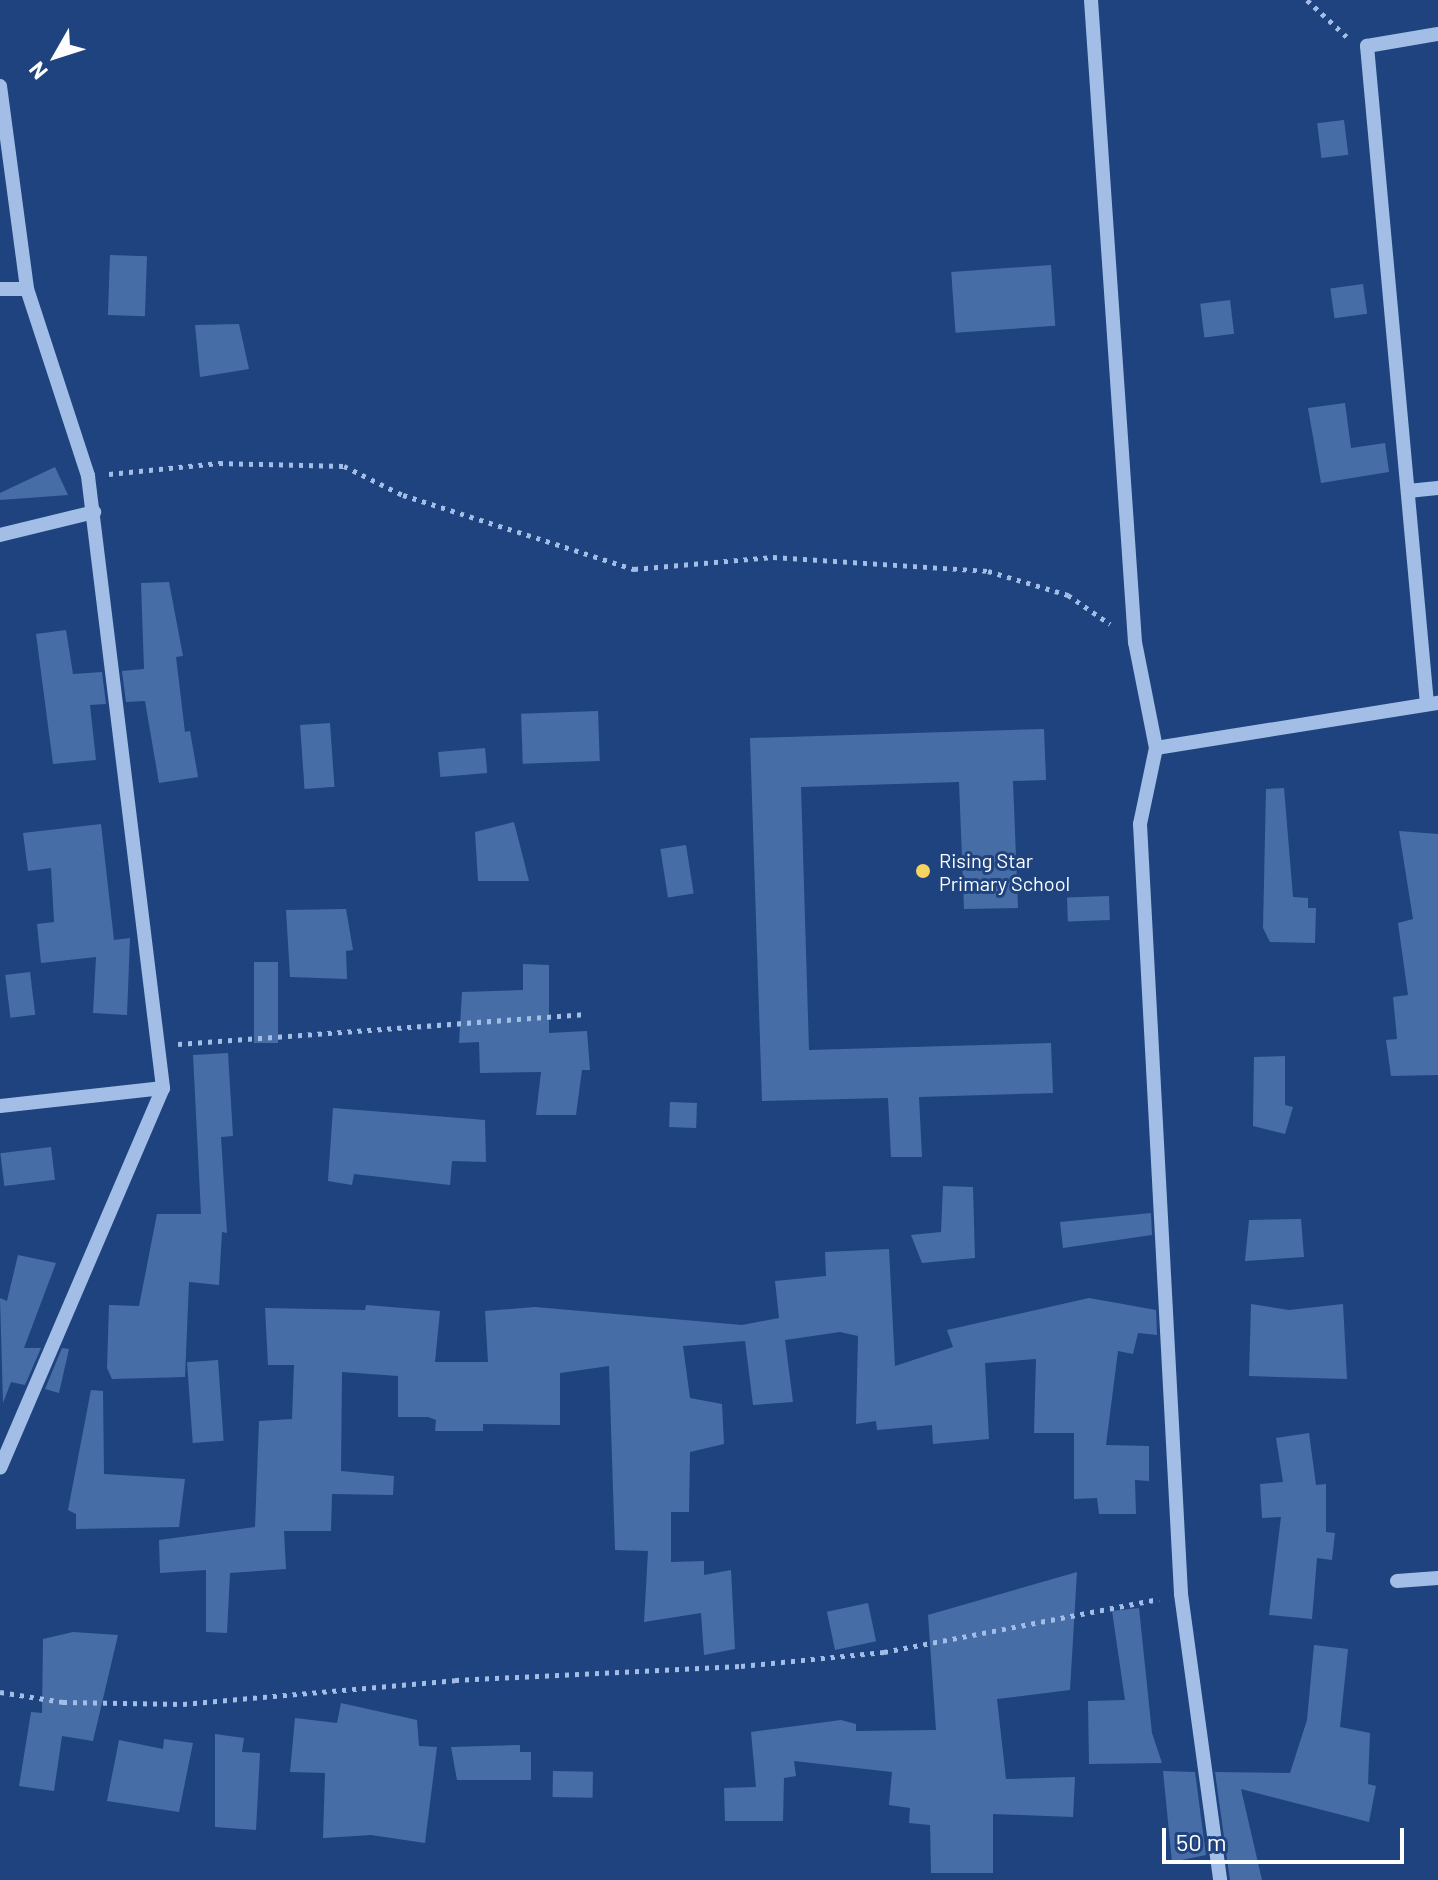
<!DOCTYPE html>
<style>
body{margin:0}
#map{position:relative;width:1438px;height:1880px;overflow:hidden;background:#1f437e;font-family:Barlow,sans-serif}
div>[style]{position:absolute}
.building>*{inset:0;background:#476da7;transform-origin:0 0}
.path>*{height:5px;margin-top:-2.5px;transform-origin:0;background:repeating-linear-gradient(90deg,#a2bee7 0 4px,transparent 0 10px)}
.minor>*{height:14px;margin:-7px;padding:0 7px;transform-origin:7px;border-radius:7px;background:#a2bee7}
.dots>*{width:22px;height:22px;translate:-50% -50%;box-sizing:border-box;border:4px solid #1f437e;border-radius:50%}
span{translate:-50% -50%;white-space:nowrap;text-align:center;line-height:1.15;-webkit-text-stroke:6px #1f437e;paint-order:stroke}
.poi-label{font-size:20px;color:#fff}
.left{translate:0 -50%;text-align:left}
.north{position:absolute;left:16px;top:16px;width:80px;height:80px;-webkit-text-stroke:6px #1f437e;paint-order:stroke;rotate:231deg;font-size:22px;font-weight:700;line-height:32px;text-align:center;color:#fff}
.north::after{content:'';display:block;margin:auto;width:28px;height:36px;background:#fff;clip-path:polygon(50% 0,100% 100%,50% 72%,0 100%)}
.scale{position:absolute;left:1162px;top:1828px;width:242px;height:36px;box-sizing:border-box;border:4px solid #fff;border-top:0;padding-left:10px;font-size:24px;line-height:28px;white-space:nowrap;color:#fff;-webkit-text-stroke:6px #1f437e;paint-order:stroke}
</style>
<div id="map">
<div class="building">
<i style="left:1344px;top:120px;width:35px;height:27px;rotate:83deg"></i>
<i style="left:110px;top:255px;width:37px;height:60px;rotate:2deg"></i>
<i style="left:1051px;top:265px;width:61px;height:100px;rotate:86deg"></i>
<i style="left:1363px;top:284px;width:30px;height:33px;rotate:82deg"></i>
<i style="left:1230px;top:300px;width:34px;height:30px;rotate:83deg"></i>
<i style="clip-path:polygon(239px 324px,249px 369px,200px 377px,195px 325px)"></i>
<i style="clip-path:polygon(1345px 403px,1351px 448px,1385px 443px,1389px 472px,1321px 483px,1308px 408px)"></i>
<i style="clip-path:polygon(55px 467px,68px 495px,0 500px,0 493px)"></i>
<i style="clip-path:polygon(169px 582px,183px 656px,176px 657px,185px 732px,190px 731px,198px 777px,159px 783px,145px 701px,126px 702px,122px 671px,144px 669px,141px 583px)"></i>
<i style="clip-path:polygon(66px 630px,73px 674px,102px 672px,106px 704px,90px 705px,96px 760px,53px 764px,36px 634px)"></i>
<i style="left:598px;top:711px;width:50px;height:77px;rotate:88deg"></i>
<i style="left:330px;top:723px;width:64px;height:30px;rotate:86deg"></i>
<i style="clip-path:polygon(1044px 729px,1046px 780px,1013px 781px,1018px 908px,964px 909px,959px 782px,801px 787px,809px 1050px,1051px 1043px,1053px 1093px,919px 1097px,922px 1157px,891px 1157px,888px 1098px,762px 1101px,750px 738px)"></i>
<i style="left:485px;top:748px;width:25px;height:47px;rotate:85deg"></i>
<i style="clip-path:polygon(1284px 788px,1293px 897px,1308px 898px,1308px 908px,1316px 908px,1315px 943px,1270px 942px,1263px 928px,1266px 789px)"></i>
<i style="clip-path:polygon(514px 822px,529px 881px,478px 881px,475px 832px)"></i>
<i style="clip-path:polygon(101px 824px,114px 940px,130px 938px,127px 1015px,93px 1013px,96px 957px,41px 963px,37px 924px,54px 922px,51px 868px,28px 871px,23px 833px)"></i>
<i style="clip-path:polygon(1399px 831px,1438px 834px,1438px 1075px,1391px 1076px,1386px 1040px,1397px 1039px,1393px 997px,1408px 995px,1398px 923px,1413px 919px)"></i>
<i style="left:686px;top:845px;width:49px;height:26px;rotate:81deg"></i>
<i style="left:1109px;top:896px;width:24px;height:42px;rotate:88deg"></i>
<i style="clip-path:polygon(346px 909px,353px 950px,346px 951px,347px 979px,290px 977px,286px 910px)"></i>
<i style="left:254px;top:962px;width:24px;height:81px"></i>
<i style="clip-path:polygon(523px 964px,549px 965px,549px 1033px,587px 1031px,590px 1070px,582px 1070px,576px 1115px,536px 1115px,541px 1072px,480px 1073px,479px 1042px,459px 1043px,462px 992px,523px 990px)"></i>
<i style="left:30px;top:972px;width:43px;height:25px;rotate:83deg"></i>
<i style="clip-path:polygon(228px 1053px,233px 1136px,221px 1137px,227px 1233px,222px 1232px,219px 1285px,189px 1282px,185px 1377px,112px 1379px,107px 1368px,109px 1305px,139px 1306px,157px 1214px,201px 1214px,193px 1055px)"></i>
<i style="clip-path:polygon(1285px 1056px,1285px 1105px,1293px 1107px,1285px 1134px,1253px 1126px,1254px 1057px)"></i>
<i style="left:670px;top:1102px;width:27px;height:25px;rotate:2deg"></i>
<i style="clip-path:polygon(333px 1108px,485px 1120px,486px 1162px,452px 1161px,450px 1185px,354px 1174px,352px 1185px,328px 1181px)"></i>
<i style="left:51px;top:1147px;width:33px;height:51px;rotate:83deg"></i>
<i style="clip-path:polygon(943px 1186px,973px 1187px,975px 1258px,922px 1263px,911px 1235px,941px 1232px)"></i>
<i style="clip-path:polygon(1151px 1213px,1152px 1235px,1063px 1248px,1060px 1222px)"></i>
<i style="clip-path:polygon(1301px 1219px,1304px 1257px,1245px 1261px,1249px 1220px)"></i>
<i style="clip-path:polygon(889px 1249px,895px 1366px,953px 1347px,947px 1330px,1089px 1298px,1156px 1310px,1157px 1335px,1138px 1333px,1133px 1354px,1118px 1351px,1106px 1445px,1149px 1446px,1149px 1481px,1135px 1480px,1136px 1514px,1099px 1514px,1097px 1498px,1074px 1499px,1074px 1433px,1034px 1433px,1036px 1359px,985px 1363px,989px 1439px,933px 1444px,932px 1425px,877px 1430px,876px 1421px,856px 1424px,858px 1336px,840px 1332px,785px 1340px,793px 1402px,753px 1405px,745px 1341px,683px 1346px,690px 1398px,722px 1404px,724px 1444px,690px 1452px,689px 1512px,671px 1512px,671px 1562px,704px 1561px,704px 1575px,731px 1570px,735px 1649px,704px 1655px,701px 1613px,644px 1622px,648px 1551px,615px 1550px,609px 1366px,560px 1373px,560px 1425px,483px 1424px,483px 1431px,435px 1431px,436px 1420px,428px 1417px,398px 1417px,398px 1376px,342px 1372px,341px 1471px,394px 1476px,393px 1495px,332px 1494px,331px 1531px,284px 1531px,286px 1569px,230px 1573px,227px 1633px,206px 1632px,206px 1570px,160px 1573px,159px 1540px,255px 1527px,259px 1421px,292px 1419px,294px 1365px,268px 1365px,265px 1308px,365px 1310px,366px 1305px,440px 1311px,435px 1362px,488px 1362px,485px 1311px,535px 1307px,742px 1325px,779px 1318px,775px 1281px,826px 1276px,825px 1252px)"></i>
<i style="clip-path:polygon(18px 1255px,56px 1263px,24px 1348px,41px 1348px,25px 1385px,11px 1382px,3px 1403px,0 1298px,7px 1301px)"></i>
<i style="clip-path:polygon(1251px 1304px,1289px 1310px,1343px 1304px,1347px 1379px,1249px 1376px)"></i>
<i style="clip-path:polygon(62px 1348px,69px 1349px,59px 1393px,45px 1389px)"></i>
<i style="left:218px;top:1360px;width:81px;height:31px;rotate:86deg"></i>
<i style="clip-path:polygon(91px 1390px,103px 1391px,104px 1474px,185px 1479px,179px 1527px,76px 1529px,76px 1514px,68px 1510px)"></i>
<i style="clip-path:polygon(1309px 1433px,1316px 1485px,1326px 1484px,1326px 1532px,1335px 1533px,1332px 1560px,1317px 1558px,1312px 1619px,1269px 1615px,1281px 1517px,1262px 1518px,1260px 1484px,1283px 1482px,1276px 1438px)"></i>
<i style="clip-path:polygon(1077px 1572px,1070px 1690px,997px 1699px,1006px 1779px,1075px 1777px,1073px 1817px,993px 1814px,993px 1873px,931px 1873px,930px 1825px,909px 1823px,910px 1808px,889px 1805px,892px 1772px,794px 1761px,796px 1776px,784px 1778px,783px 1821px,725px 1821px,724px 1788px,756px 1787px,751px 1732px,841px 1720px,856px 1724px,856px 1731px,936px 1730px,928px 1615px)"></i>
<i style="left:868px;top:1603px;width:39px;height:42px;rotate:78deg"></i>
<i style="clip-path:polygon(1139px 1608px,1152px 1733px,1162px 1763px,1089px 1764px,1088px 1701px,1125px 1700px,1112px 1611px)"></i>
<i style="clip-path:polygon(73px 1632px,118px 1635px,93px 1741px,62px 1736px,54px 1791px,19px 1786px,31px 1712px,42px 1713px,43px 1639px)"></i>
<i style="clip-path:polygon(1314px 1645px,1348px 1649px,1340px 1727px,1370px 1733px,1368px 1784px,1376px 1786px,1369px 1822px,1241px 1789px,1262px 1880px,1230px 1880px,1215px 1772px,1290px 1773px,1307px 1720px)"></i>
<i style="clip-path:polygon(341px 1703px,417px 1720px,419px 1746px,437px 1747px,425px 1843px,371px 1835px,323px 1838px,325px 1773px,290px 1772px,295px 1718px,337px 1723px)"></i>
<i style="clip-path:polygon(215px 1734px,244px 1738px,242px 1752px,260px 1753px,256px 1830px,215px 1827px)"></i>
<i style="clip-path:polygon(164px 1739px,193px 1743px,179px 1812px,107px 1801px,119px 1740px,163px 1749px)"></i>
<i style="clip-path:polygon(520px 1745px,520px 1752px,531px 1752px,531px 1780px,457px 1780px,451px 1747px)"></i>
<i style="left:553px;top:1771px;width:40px;height:26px;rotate:1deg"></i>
<i style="clip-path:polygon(1163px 1771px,1195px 1772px,1206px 1855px,1172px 1862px)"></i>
</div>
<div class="path">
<i style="left:1307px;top:0;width:54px;rotate:42.8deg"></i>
<i style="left:109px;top:474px;width:111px;rotate:-5.7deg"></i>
<i style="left:219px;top:463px;width:125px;rotate:1.4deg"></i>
<i style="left:344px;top:466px;width:66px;rotate:26.2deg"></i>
<i style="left:403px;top:495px;width:243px;rotate:17.8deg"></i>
<i style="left:634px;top:569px;width:140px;rotate:-4.9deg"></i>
<i style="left:773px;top:557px;width:215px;rotate:3.7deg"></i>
<i style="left:988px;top:571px;width:84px;rotate:16.7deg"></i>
<i style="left:1068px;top:595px;width:51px;rotate:34.6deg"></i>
<i style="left:178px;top:1044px;width:406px;rotate:-4.2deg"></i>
<i style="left:0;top:1692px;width:64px;rotate:9deg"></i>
<i style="left:63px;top:1702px;width:120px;rotate:1deg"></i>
<i style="left:183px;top:1704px;width:273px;rotate:-5deg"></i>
<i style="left:455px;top:1680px;width:286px;rotate:-2.8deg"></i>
<i style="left:741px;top:1666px;width:144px;rotate:-5.6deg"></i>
<i style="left:884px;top:1652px;width:280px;rotate:-10.9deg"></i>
</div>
<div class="minor">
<i style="left:1091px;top:0;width:644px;rotate:86.08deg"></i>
<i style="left:1135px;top:642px;width:108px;rotate:78.8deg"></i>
<i style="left:1156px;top:748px;width:78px;rotate:101.9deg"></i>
<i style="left:1140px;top:824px;width:771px;rotate:86.95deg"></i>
<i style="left:1181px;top:1594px;width:289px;rotate:82.2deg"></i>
<i style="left:0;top:86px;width:205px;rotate:82.4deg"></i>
<i style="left:27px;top:289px;width:197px;rotate:71.9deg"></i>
<i style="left:88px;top:476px;width:617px;rotate:83.01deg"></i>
<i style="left:163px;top:1088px;width:413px;rotate:113.2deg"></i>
<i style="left:0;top:289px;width:27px"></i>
<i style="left:1408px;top:491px;width:30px;rotate:-6deg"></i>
<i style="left:0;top:535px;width:97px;rotate:-13.7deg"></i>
<i style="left:1427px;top:704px;width:661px;rotate:-95.21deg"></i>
<i style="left:1367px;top:46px;width:72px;rotate:-9.6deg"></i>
<i style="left:1156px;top:748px;width:286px;rotate:-9.1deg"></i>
<i style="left:0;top:1106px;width:164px;rotate:-6.3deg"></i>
<i style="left:1397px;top:1581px;width:41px;rotate:-4.2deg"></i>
</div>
<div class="dots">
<i style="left:923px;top:871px;background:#f6d362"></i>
</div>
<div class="poi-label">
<span class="left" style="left:939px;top:872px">Rising Star<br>Primary School</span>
</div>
<div class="north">N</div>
<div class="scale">50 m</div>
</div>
